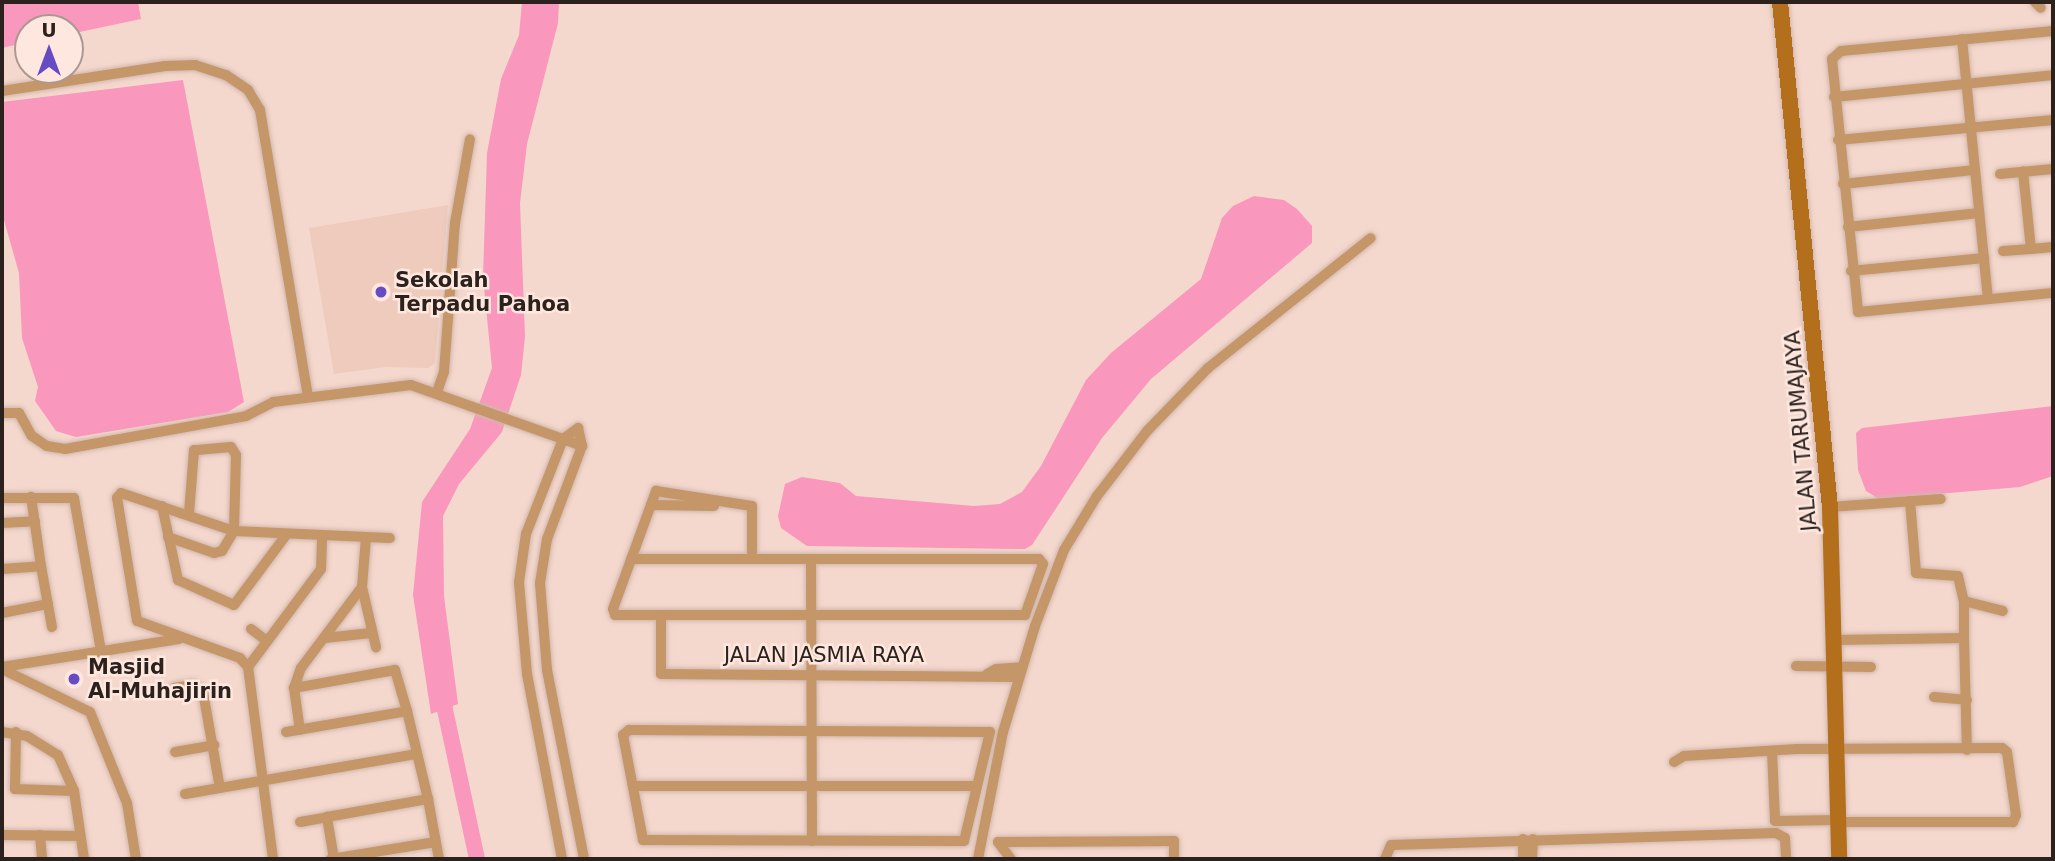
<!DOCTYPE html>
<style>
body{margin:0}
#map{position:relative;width:2055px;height:861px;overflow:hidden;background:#f5d8cd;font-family:"DejaVu Sans",sans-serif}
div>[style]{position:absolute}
.built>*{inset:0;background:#eecbbd}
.water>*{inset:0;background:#fa97bc}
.river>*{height:16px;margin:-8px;padding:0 8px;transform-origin:8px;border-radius:8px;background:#fa97bc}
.roads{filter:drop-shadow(0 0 2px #d1b7ad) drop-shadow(0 0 2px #d1b7ad)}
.street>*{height:10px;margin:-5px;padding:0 5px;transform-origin:5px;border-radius:5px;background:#c59668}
.secondary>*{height:16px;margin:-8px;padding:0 8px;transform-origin:8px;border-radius:8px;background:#b46f1c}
.dots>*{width:19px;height:19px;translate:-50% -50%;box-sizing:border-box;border:4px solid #fee7de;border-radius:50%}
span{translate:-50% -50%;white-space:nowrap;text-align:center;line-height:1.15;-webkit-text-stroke:5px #fee7de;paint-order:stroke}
.poi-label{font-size:21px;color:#2b211d;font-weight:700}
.left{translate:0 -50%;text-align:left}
.street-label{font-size:21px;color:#2b211d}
.frame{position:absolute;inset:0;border:4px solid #2b211d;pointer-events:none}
.north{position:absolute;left:14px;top:14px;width:70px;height:70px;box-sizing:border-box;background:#fee7de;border:2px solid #aa9891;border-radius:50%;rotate:0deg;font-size:19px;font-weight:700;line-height:28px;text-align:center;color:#2b211d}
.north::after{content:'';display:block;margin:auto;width:24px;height:32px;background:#654bc4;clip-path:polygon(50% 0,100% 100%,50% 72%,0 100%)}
</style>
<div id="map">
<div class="built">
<i style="clip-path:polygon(448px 205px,435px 363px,428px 368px,386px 367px,334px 374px,309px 228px)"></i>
</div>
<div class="water">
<i style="clip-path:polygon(2px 2px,138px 2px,141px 19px,70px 34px,70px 28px,28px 28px,28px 42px,2px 48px)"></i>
<i style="clip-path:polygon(522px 2px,559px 2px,558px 23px,527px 144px,520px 203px,525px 337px,521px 375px,502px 432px,459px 484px,443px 516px,444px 596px,458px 704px,431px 714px,413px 595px,422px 502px,470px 429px,492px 368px,483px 277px,487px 153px,501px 79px,519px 35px)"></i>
<i style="clip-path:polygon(183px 80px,244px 402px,228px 412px,76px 437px,56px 431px,35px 401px,38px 387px,22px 338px,19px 273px,2px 213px,2px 102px)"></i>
<i style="clip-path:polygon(1254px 196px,1284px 200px,1297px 209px,1312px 226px,1312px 243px,1151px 379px,1102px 438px,1032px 545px,1025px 549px,807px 546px,781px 528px,778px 516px,785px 484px,802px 477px,840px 483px,856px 496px,974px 506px,1000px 504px,1022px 492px,1041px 466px,1086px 380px,1111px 353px,1201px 279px,1222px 218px,1233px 206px)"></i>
<i style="clip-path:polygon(2053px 406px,2053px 476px,2020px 487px,1879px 499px,1866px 491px,1858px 470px,1856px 433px,1862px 428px)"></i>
</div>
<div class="river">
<i style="left:441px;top:691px;width:172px;rotate:77.9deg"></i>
</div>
<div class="roads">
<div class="street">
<i style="left:2035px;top:2px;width:8px;rotate:45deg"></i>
<i style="left:2053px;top:31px;width:213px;rotate:174.6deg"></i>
<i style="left:1841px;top:51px;width:12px;rotate:138deg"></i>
<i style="left:1832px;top:59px;width:254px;rotate:84.1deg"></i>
<i style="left:1858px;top:312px;width:196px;rotate:-5.6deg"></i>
<i style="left:1962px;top:39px;width:261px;rotate:84.3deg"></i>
<i style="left:2px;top:91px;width:165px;rotate:-8.7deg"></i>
<i style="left:165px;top:66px;width:30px;rotate:-2deg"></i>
<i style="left:195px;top:65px;width:33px;rotate:18deg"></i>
<i style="left:226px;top:75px;width:27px;rotate:34deg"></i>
<i style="left:248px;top:90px;width:23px;rotate:59deg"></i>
<i style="left:260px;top:110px;width:291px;rotate:80.5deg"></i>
<i style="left:1834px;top:97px;width:220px;rotate:-5.7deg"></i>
<i style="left:1838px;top:140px;width:216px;rotate:-5.3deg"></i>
<i style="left:2000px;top:174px;width:53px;rotate:-5.4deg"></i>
<i style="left:1843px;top:184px;width:133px;rotate:-6.1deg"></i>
<i style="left:1848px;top:227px;width:132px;rotate:-6.1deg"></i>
<i style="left:2031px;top:249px;width:22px;rotate:-5deg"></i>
<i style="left:2003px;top:251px;width:28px;rotate:-4deg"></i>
<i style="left:2031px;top:249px;width:78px;rotate:-95.9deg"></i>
<i style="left:1851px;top:271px;width:134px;rotate:-5.6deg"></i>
<i style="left:437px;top:392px;width:21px;rotate:-71deg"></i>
<i style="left:444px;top:372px;width:149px;rotate:-85.8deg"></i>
<i style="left:455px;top:223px;width:85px;rotate:-79.9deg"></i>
<i style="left:2px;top:413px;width:17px"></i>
<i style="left:19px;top:413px;width:26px;rotate:61deg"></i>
<i style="left:32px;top:436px;width:18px;rotate:34deg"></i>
<i style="left:47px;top:446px;width:18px;rotate:9deg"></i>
<i style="left:65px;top:449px;width:184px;rotate:-10.3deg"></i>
<i style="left:246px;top:416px;width:30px;rotate:-27deg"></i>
<i style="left:273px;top:402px;width:139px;rotate:-7deg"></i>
<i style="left:411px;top:385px;width:182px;rotate:19.6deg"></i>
<i style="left:2px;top:498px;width:72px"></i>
<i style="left:74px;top:498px;width:155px;rotate:80deg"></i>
<i style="left:1910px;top:501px;width:72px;rotate:85.2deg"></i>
<i style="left:1916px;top:573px;width:42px;rotate:4.1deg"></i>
<i style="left:1958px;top:576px;width:26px;rotate:77deg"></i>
<i style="left:1964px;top:601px;width:40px;rotate:14.4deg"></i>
<i style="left:651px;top:505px;width:63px;rotate:0.9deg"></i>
<i style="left:162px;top:506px;width:76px;rotate:77.8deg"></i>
<i style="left:178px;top:580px;width:61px;rotate:24.1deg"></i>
<i style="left:234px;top:605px;width:87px;rotate:-53.4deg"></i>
<i style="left:752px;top:506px;width:53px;rotate:90deg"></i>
<i style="left:1830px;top:507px;width:111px;rotate:-4.1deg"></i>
<i style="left:2px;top:523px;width:33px;rotate:-3deg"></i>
<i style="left:168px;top:537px;width:49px;rotate:19.2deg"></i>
<i style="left:214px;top:553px;width:8px;rotate:-14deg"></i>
<i style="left:222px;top:551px;width:23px;rotate:-59deg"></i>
<i style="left:234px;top:531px;width:76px;rotate:-88.5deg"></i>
<i style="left:236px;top:455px;width:9px;rotate:-122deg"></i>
<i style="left:231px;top:447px;width:37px;rotate:175deg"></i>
<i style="left:194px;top:450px;width:64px;rotate:94.5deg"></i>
<i style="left:366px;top:538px;width:49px;rotate:94.7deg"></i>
<i style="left:362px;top:587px;width:62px;rotate:76.9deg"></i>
<i style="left:631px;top:559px;width:408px"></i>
<i style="left:1039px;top:559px;width:6px;rotate:51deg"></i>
<i style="left:1043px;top:564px;width:54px;rotate:109.4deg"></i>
<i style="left:1025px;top:615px;width:410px;rotate:180deg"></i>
<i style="left:615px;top:615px;width:6px;rotate:-108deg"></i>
<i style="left:613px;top:609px;width:126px;rotate:-70deg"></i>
<i style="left:656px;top:491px;width:97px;rotate:8.9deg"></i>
<i style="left:811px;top:559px;width:282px;rotate:89.8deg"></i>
<i style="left:41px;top:566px;width:62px;rotate:79.8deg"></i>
<i style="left:2px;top:569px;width:39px;rotate:-4deg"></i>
<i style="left:41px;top:566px;width:70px;rotate:-98.2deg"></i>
<i style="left:2px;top:613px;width:47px;rotate:-11.1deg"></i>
<i style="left:661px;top:616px;width:58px;rotate:90deg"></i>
<i style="left:661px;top:674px;width:358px;rotate:0.5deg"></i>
<i style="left:251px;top:629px;width:20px;rotate:37deg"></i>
<i style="left:325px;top:638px;width:46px;rotate:-6.2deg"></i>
<i style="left:1964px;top:638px;width:37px;rotate:-90deg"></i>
<i style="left:1835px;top:640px;width:129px;rotate:-0.9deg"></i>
<i style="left:1964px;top:638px;width:112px;rotate:88.5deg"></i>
<i style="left:1796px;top:666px;width:75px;rotate:0.8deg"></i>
<i style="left:2px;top:667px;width:179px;rotate:-9deg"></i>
<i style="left:248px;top:667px;width:122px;rotate:-53.3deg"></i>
<i style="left:321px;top:569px;width:31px;rotate:-88deg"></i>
<i style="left:8px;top:672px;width:91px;rotate:26deg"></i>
<i style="left:90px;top:712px;width:98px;rotate:67.9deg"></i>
<i style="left:127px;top:803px;width:57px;rotate:80.9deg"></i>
<i style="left:987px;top:674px;width:10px;rotate:-29deg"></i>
<i style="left:996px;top:669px;width:26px;rotate:-4deg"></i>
<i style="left:174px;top:688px;width:19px;rotate:-9deg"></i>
<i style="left:193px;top:685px;width:12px;rotate:35deg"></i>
<i style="left:203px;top:692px;width:97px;rotate:80deg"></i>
<i style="left:294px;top:688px;width:42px;rotate:81.9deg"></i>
<i style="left:1934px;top:697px;width:33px;rotate:5deg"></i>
<i style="left:629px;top:730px;width:183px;rotate:0.3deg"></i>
<i style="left:812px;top:731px;width:178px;rotate:0.3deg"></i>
<i style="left:990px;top:732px;width:112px;rotate:103.4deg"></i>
<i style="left:964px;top:841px;width:321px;rotate:-179.8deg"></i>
<i style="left:643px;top:840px;width:107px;rotate:-100.8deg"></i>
<i style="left:623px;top:735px;width:8px;rotate:-40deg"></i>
<i style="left:2px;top:732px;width:25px;rotate:9deg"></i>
<i style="left:27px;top:736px;width:36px;rotate:32deg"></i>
<i style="left:58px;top:755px;width:39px;rotate:66deg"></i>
<i style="left:74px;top:791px;width:69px;rotate:81.6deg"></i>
<i style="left:16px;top:732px;width:57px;rotate:91deg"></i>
<i style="left:15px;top:789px;width:59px;rotate:1.9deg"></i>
<i style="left:286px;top:732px;width:123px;rotate:-9.8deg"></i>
<i style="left:407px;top:711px;width:43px;rotate:-106.3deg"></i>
<i style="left:395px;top:670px;width:103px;rotate:169.9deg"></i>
<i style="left:294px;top:688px;width:21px;rotate:-71deg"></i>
<i style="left:301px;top:668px;width:101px;rotate:-53deg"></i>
<i style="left:1772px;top:751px;width:70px;rotate:87.5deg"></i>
<i style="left:1775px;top:821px;width:63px;rotate:-0.9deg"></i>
<i style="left:175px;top:752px;width:40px;rotate:-10deg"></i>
<i style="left:1674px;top:762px;width:12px;rotate:-31deg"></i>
<i style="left:1684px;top:756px;width:113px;rotate:-3.5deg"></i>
<i style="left:1797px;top:749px;width:205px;rotate:-0.3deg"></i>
<i style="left:2002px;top:748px;width:6px;rotate:39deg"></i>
<i style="left:2007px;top:752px;width:64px;rotate:81.9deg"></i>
<i style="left:2016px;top:815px;width:8px;rotate:113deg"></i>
<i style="left:2013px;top:822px;width:175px;rotate:180deg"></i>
<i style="left:633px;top:786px;width:344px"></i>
<i style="left:185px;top:794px;width:234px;rotate:-9.8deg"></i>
<i style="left:428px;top:799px;width:61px;rotate:79.6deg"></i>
<i style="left:300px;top:822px;width:27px;rotate:-10deg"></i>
<i style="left:2px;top:835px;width:78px;rotate:0.7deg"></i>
<i style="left:40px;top:835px;width:24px;rotate:85deg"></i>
<i style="left:998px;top:842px;width:176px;rotate:-0.3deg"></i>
<i style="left:1174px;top:841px;width:18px;rotate:90deg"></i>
<i style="left:998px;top:842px;width:21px;rotate:53deg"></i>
<i style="left:273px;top:859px;width:194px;rotate:-97.4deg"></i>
<i style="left:248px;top:667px;width:12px;rotate:-132deg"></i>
<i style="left:240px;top:658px;width:109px;rotate:-160.2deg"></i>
<i style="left:137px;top:621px;width:125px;rotate:-99.2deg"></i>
<i style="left:117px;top:498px;width:6px;rotate:-51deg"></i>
<i style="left:121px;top:493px;width:119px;rotate:18.6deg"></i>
<i style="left:234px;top:531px;width:156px;rotate:2.6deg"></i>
<i style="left:331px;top:859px;width:106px;rotate:-9.2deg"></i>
<i style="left:334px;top:859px;width:43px;rotate:-99.5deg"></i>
<i style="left:327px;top:817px;width:103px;rotate:-10.1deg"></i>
<i style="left:428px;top:799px;width:90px;rotate:-103.4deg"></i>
<i style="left:562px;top:859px;width:188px;rotate:-100.7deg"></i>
<i style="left:527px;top:674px;width:92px;rotate:-95deg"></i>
<i style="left:519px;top:582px;width:49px;rotate:-81.7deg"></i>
<i style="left:526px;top:534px;width:102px;rotate:-68.7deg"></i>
<i style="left:563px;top:439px;width:19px;rotate:-36deg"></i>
<i style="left:578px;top:428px;width:18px;rotate:77deg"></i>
<i style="left:582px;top:446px;width:99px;rotate:110.6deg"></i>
<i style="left:547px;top:539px;width:45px;rotate:99deg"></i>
<i style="left:540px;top:583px;width:87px;rotate:85.4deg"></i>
<i style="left:547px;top:670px;width:193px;rotate:78.9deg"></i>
<i style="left:978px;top:859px;width:129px;rotate:-78.9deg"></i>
<i style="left:1003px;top:732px;width:111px;rotate:-73.2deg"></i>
<i style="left:1035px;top:626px;width:81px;rotate:-69.1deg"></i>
<i style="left:1064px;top:550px;width:63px;rotate:-58.6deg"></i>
<i style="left:1097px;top:496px;width:82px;rotate:-52.4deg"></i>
<i style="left:1147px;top:431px;width:88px;rotate:-45.9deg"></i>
<i style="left:1208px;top:368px;width:208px;rotate:-38.6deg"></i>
<i style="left:1385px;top:859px;width:15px;rotate:-67deg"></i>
<i style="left:1391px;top:845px;width:385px;rotate:-1.8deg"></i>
<i style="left:1776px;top:833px;width:10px;rotate:29deg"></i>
<i style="left:1785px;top:838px;width:21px;rotate:87deg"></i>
<i style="left:1523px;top:859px;width:20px;rotate:-90deg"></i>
<i style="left:1532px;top:859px;width:20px;rotate:-87deg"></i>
</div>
<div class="secondary">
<i style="left:1780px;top:2px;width:507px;rotate:84.35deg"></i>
<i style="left:1830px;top:507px;width:352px;rotate:88.5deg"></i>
</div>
</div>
<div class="dots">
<i style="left:381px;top:292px;background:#654bc4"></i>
<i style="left:74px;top:679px;background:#654bc4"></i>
</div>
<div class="poi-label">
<span class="left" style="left:395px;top:292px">Sekolah<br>Terpadu Pahoa</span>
<span class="left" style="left:88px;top:679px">Masjid<br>Al-Muhajirin</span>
</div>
<div class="street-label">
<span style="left:1801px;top:431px;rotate:-95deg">JALAN TARUMAJAYA</span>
<span style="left:824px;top:655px">JALAN JASMIA RAYA</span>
</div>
<div class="frame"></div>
<div class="north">U</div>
</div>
